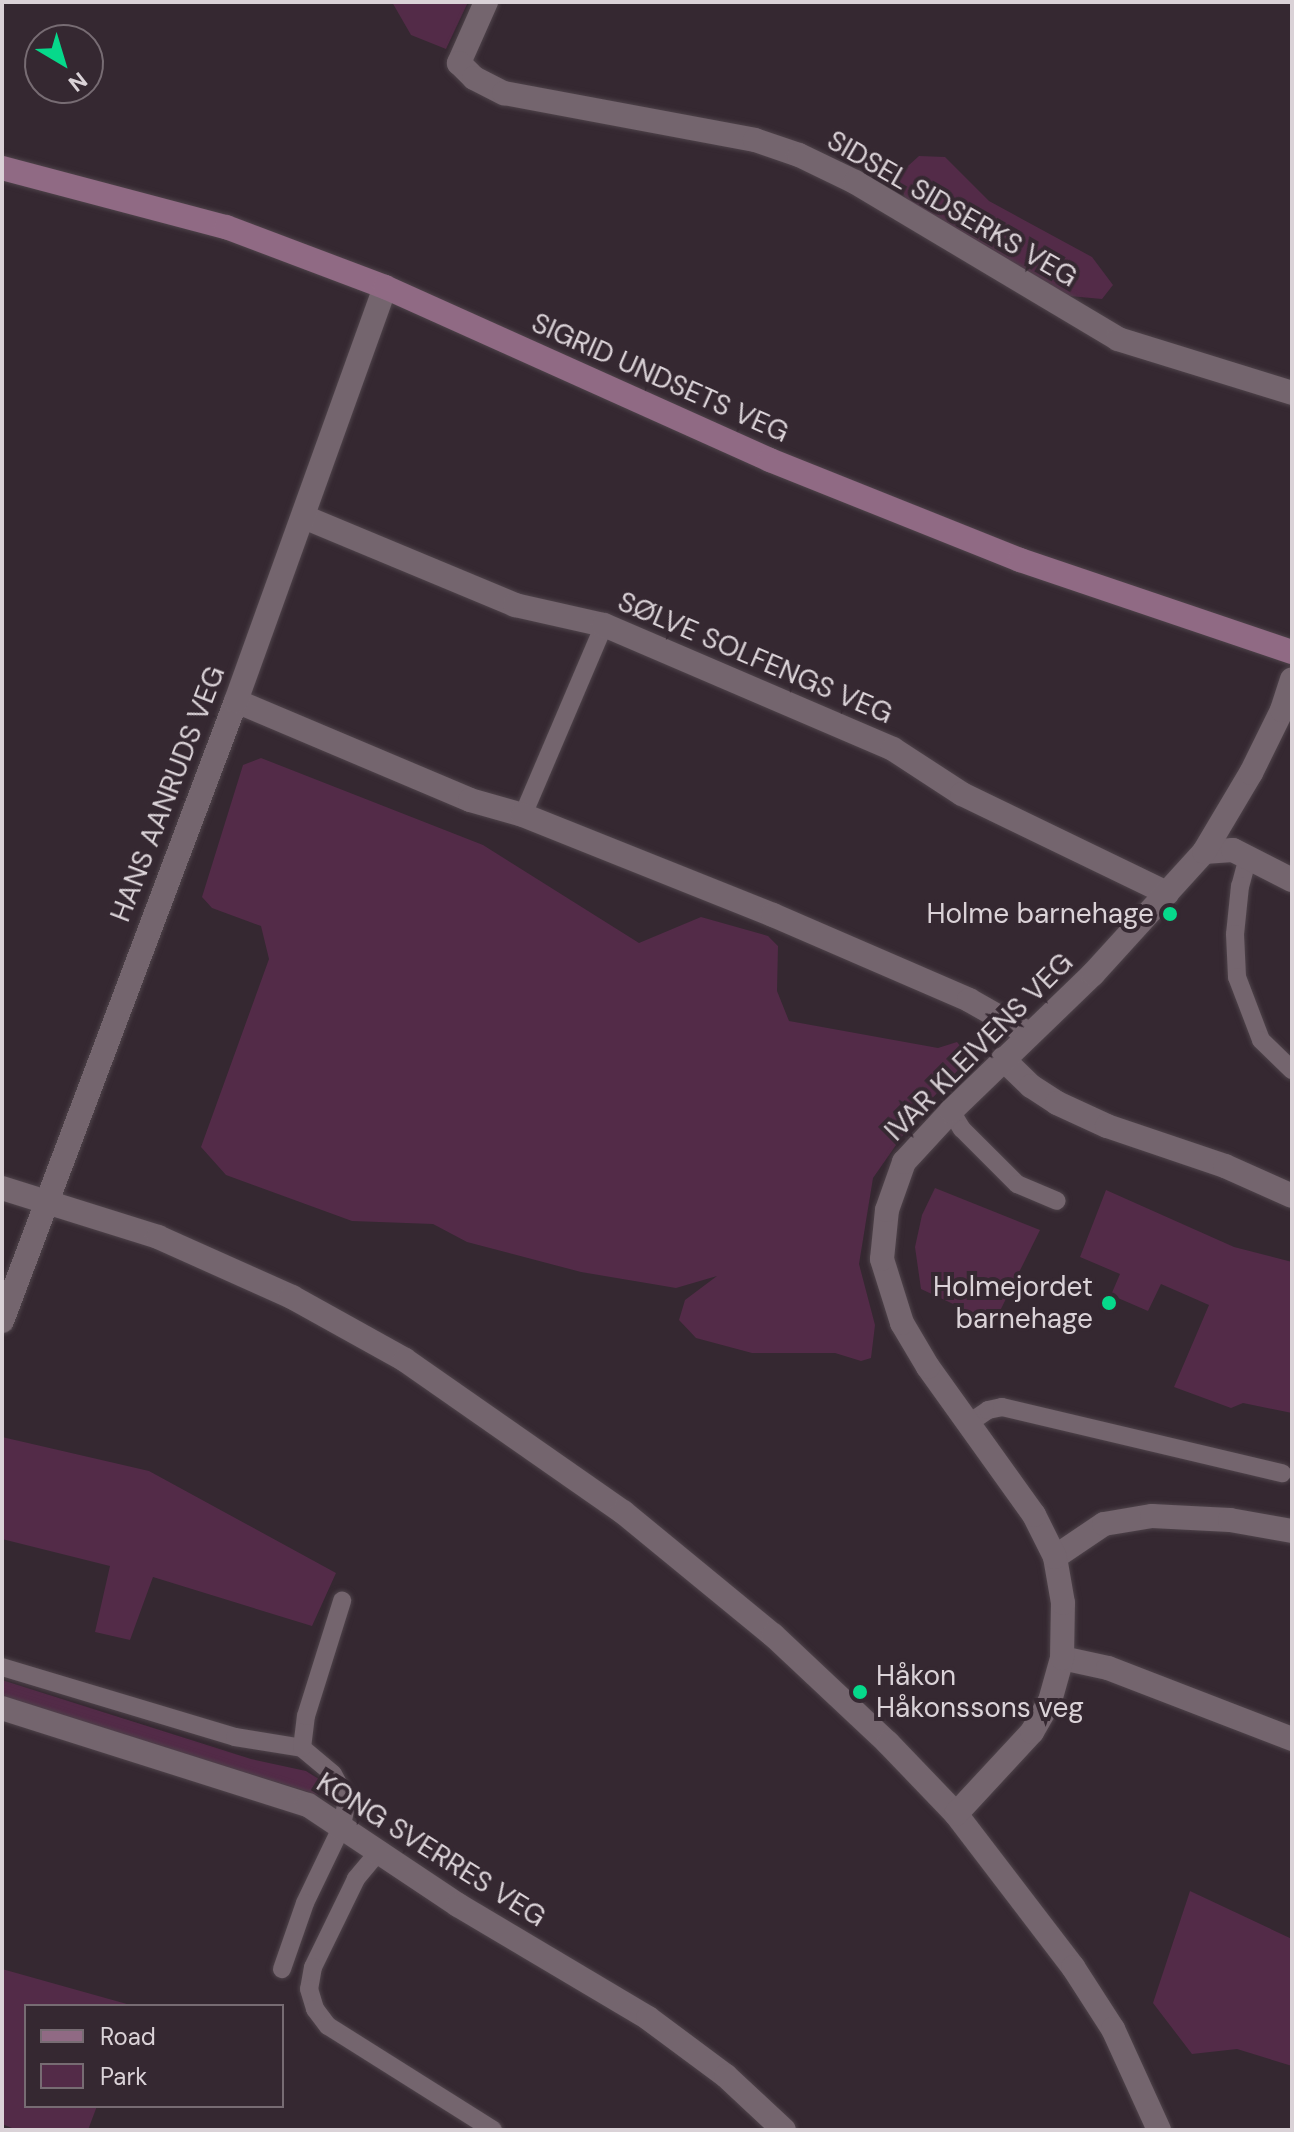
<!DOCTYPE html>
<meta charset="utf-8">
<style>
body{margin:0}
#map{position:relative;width:1294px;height:2132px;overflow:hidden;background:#352831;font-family:"DM Sans",sans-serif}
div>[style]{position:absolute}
.green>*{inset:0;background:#532b48}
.roads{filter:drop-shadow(0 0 2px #4e434a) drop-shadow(0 0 2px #4e434a)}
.lane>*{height:18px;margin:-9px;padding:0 9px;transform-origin:9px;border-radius:9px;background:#74656e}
.street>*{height:24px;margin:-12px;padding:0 12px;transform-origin:12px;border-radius:12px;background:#74656e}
.secondary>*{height:24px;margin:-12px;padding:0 12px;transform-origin:12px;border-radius:12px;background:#906a84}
.dots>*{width:22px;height:22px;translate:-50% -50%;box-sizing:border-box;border:4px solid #352831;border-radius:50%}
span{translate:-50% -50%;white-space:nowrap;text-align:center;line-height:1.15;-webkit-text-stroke:8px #352831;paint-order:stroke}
.street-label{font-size:28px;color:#dad2d7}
.poi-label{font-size:28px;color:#dad2d7}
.right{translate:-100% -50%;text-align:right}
.left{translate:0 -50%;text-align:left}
.frame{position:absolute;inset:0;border:4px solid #dad2d7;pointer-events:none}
.legend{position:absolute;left:24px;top:2004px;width:260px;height:104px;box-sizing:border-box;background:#352831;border:2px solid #776c73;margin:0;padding:10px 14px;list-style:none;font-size:24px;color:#dad2d7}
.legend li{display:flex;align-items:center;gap:16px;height:40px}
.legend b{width:40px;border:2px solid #776c73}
.north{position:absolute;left:24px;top:24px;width:80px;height:80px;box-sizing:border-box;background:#352831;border:2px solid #776c73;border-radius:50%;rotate:142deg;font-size:22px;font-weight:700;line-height:32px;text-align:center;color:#dad2d7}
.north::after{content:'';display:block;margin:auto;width:28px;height:36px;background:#06d98b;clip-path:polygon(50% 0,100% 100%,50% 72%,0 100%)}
</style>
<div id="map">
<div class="green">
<i style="clip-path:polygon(392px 2px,468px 2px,446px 49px,411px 35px)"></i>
<i style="clip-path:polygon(919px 156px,945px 157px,989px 201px,1092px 257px,1113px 285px,1102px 299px,1069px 296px,905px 198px,898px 175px)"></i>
<i style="clip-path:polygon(261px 758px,483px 845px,639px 943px,701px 917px,768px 936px,778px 946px,777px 991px,789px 1021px,938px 1048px,957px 1042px,966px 1053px,959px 1069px,917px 1115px,873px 1178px,859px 1264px,875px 1325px,871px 1358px,861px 1361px,835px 1353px,752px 1353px,696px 1338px,679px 1320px,685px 1300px,717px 1276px,676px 1288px,581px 1272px,467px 1242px,433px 1224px,352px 1221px,226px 1175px,201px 1147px,269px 959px,261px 926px,212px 908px,202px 897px,243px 765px)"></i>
<i style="clip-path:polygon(935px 1188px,1040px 1230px,994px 1323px,921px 1289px,915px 1247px,922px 1215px)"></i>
<i style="clip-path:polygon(1106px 1190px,1234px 1247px,1292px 1262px,1292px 1413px,1243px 1403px,1231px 1408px,1174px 1387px,1209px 1305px,1161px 1284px,1148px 1311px,1111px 1295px,1120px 1274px,1080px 1257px)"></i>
<i style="clip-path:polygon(2px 1437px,149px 1471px,336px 1573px,312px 1626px,153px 1577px,130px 1640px,95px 1632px,110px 1566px,2px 1539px)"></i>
<i style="clip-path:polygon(2px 1680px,251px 1759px,306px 1771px,322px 1781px,323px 1791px,318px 1795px,2px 1697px)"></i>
<i style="clip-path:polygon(1190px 1891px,1292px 1939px,1292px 2066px,1237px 2049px,1192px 2054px,1153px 2003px)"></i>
<i style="clip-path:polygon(2px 1969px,134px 2006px,26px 2006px,26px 2106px,97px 2106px,88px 2130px,17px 2130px,2px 2124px)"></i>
</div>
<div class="roads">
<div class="lane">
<i style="left:523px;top:815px;width:207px;rotate:-66.9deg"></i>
<i style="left:1248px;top:857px;width:30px;rotate:105deg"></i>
<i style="left:1240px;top:886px;width:48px;rotate:95.9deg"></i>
<i style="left:1235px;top:934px;width:43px;rotate:87.3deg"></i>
<i style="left:1237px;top:977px;width:67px;rotate:69.1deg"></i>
<i style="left:1261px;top:1040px;width:43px;rotate:44.1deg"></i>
<i style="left:951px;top:1111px;width:21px;rotate:59deg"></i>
<i style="left:962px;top:1129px;width:78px;rotate:45deg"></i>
<i style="left:1017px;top:1184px;width:43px;rotate:23deg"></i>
<i style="left:969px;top:1423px;width:23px;rotate:-34deg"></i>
<i style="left:988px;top:1410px;width:14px;rotate:-12deg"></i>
<i style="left:1002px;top:1407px;width:288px;rotate:13.3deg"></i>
<i style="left:2px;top:1667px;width:243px;rotate:16.7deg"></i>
<i style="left:235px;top:1737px;width:68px;rotate:9.3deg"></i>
<i style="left:302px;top:1748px;width:40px;rotate:40deg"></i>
<i style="left:333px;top:1774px;width:30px;rotate:62deg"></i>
<i style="left:347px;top:1800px;width:26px;rotate:101deg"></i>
<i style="left:342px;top:1826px;width:85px;rotate:115.7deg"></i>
<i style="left:305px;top:1903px;width:70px;rotate:109.2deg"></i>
<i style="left:302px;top:1748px;width:32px;rotate:-83deg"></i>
<i style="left:306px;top:1716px;width:121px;rotate:-72.6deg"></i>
<i style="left:380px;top:1850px;width:38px;rotate:130deg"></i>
<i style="left:356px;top:1879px;width:98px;rotate:116deg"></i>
<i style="left:313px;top:1967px;width:22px;rotate:100deg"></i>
<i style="left:309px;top:1989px;width:21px;rotate:73deg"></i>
<i style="left:315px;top:2009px;width:21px;rotate:53deg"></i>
<i style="left:328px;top:2026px;width:195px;rotate:32.2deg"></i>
</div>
<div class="street">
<i style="left:486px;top:2px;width:67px;rotate:113.9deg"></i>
<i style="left:459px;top:63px;width:21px;rotate:45deg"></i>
<i style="left:474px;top:78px;width:34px;rotate:27deg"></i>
<i style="left:504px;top:93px;width:255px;rotate:10.6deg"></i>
<i style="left:755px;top:140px;width:46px;rotate:18.8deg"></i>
<i style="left:799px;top:155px;width:62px;rotate:25.7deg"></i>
<i style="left:855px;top:182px;width:306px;rotate:30.8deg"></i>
<i style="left:1118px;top:339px;width:182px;rotate:17.2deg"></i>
<i style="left:304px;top:517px;width:229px;rotate:22.6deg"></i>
<i style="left:515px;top:605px;width:91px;rotate:12.7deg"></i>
<i style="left:604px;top:625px;width:314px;rotate:23.2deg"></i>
<i style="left:893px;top:749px;width:82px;rotate:33.1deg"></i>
<i style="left:962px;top:794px;width:228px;rotate:25.8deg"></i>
<i style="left:236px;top:701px;width:254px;rotate:22.9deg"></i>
<i style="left:470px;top:800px;width:55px;rotate:15.8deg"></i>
<i style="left:523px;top:815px;width:269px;rotate:21.8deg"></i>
<i style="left:773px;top:915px;width:214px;rotate:23.4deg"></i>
<i style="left:969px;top:1000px;width:69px;rotate:29.5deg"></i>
<i style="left:1204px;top:852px;width:29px;rotate:-4deg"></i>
<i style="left:1233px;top:850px;width:66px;rotate:27deg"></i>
<i style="left:1003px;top:1059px;width:39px;rotate:44deg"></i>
<i style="left:1031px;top:1086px;width:31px;rotate:33deg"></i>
<i style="left:1057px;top:1103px;width:55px;rotate:24.7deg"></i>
<i style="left:1107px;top:1126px;width:125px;rotate:18.7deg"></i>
<i style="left:1225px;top:1166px;width:73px;rotate:24.1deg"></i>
<i style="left:2px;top:1188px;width:164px;rotate:17.4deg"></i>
<i style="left:158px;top:1237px;width:147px;rotate:24.1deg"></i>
<i style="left:292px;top:1297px;width:129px;rotate:29.1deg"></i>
<i style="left:405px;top:1360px;width:266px;rotate:34.9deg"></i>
<i style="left:623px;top:1512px;width:194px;rotate:39.4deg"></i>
<i style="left:773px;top:1635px;width:158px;rotate:43.2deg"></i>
<i style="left:888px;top:1743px;width:98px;rotate:46.2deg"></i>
<i style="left:956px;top:1814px;width:193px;rotate:52.6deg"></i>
<i style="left:1073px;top:1967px;width:74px;rotate:57.2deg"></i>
<i style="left:1113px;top:2029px;width:111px;rotate:65.5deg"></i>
<i style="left:2px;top:1321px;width:663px;rotate:-69.32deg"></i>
<i style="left:236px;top:701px;width:440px;rotate:-70.2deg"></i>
<i style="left:1055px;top:1557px;width:59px;rotate:-34deg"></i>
<i style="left:1104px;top:1524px;width:49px;rotate:-9.5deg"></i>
<i style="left:1152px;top:1516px;width:78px;rotate:2.9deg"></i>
<i style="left:1230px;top:1520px;width:63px;rotate:10.1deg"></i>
<i style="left:1062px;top:1658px;width:47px;rotate:12.3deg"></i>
<i style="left:1108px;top:1668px;width:197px;rotate:21.1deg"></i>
<i style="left:2px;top:1708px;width:321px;rotate:17.6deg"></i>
<i style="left:308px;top:1805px;width:180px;rotate:33.7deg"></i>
<i style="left:458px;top:1905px;width:221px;rotate:30.7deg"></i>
<i style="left:648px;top:2018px;width:97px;rotate:36.6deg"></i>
<i style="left:726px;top:2076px;width:79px;rotate:43deg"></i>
<i style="left:956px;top:1814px;width:112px;rotate:-47.2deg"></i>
<i style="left:1032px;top:1732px;width:36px;rotate:-60deg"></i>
<i style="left:1050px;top:1701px;width:45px;rotate:-74.4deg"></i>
<i style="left:1062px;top:1658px;width:55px;rotate:-89deg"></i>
<i style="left:1063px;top:1603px;width:47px;rotate:-99.9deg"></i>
<i style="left:1055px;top:1557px;width:47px;rotate:-116.6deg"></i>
<i style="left:1034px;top:1515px;width:182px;rotate:-125.6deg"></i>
<i style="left:928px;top:1367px;width:51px;rotate:-120.6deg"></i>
<i style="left:902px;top:1323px;width:67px;rotate:-107.4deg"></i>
<i style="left:882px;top:1259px;width:49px;rotate:-84.2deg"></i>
<i style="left:887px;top:1210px;width:51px;rotate:-70.5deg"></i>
<i style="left:904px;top:1162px;width:69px;rotate:-47.3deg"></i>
<i style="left:951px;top:1111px;width:197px;rotate:-44deg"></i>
<i style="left:1093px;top:974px;width:165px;rotate:-47.7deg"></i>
<i style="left:1204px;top:852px;width:92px;rotate:-59.3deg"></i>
<i style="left:1251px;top:773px;width:70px;rotate:-63.8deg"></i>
<i style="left:1282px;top:710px;width:32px;rotate:-72deg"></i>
</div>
<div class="secondary">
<i style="left:2px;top:168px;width:232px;rotate:14.8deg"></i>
<i style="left:226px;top:227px;width:170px;rotate:20.7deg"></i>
<i style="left:385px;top:287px;width:422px;rotate:24.2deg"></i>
<i style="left:770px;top:460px;width:269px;rotate:21.8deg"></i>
<i style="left:1020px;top:560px;width:287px;rotate:18.7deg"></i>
</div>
</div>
<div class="dots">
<i style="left:1170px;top:914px;background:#06d98b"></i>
<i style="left:1109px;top:1303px;background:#06d98b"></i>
<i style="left:860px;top:1692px;background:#06d98b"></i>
</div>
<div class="street-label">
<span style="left:952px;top:209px;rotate:30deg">SIDSEL SIDSERKS VEG</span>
<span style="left:660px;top:378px;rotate:24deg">SIGRID UNDSETS VEG</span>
<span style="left:755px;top:658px;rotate:23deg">SØLVE SOLFENGS VEG</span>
<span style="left:168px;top:794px;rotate:-69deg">HANS AANRUDS VEG</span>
<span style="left:979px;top:1047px;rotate:-45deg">IVAR KLEIVENS VEG</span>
<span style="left:431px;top:1850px;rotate:32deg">KONG SVERRES VEG</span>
</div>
<div class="poi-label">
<span class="right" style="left:1154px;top:914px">Holme barnehage</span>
<span class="right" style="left:1093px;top:1303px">Holmejordet<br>barnehage</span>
<span class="left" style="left:876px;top:1692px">Håkon<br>Håkonssons veg</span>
</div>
<div class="frame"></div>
<ul class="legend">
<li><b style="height:10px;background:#906a84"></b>Road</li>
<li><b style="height:22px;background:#532b48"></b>Park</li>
</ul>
<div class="north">N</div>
</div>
